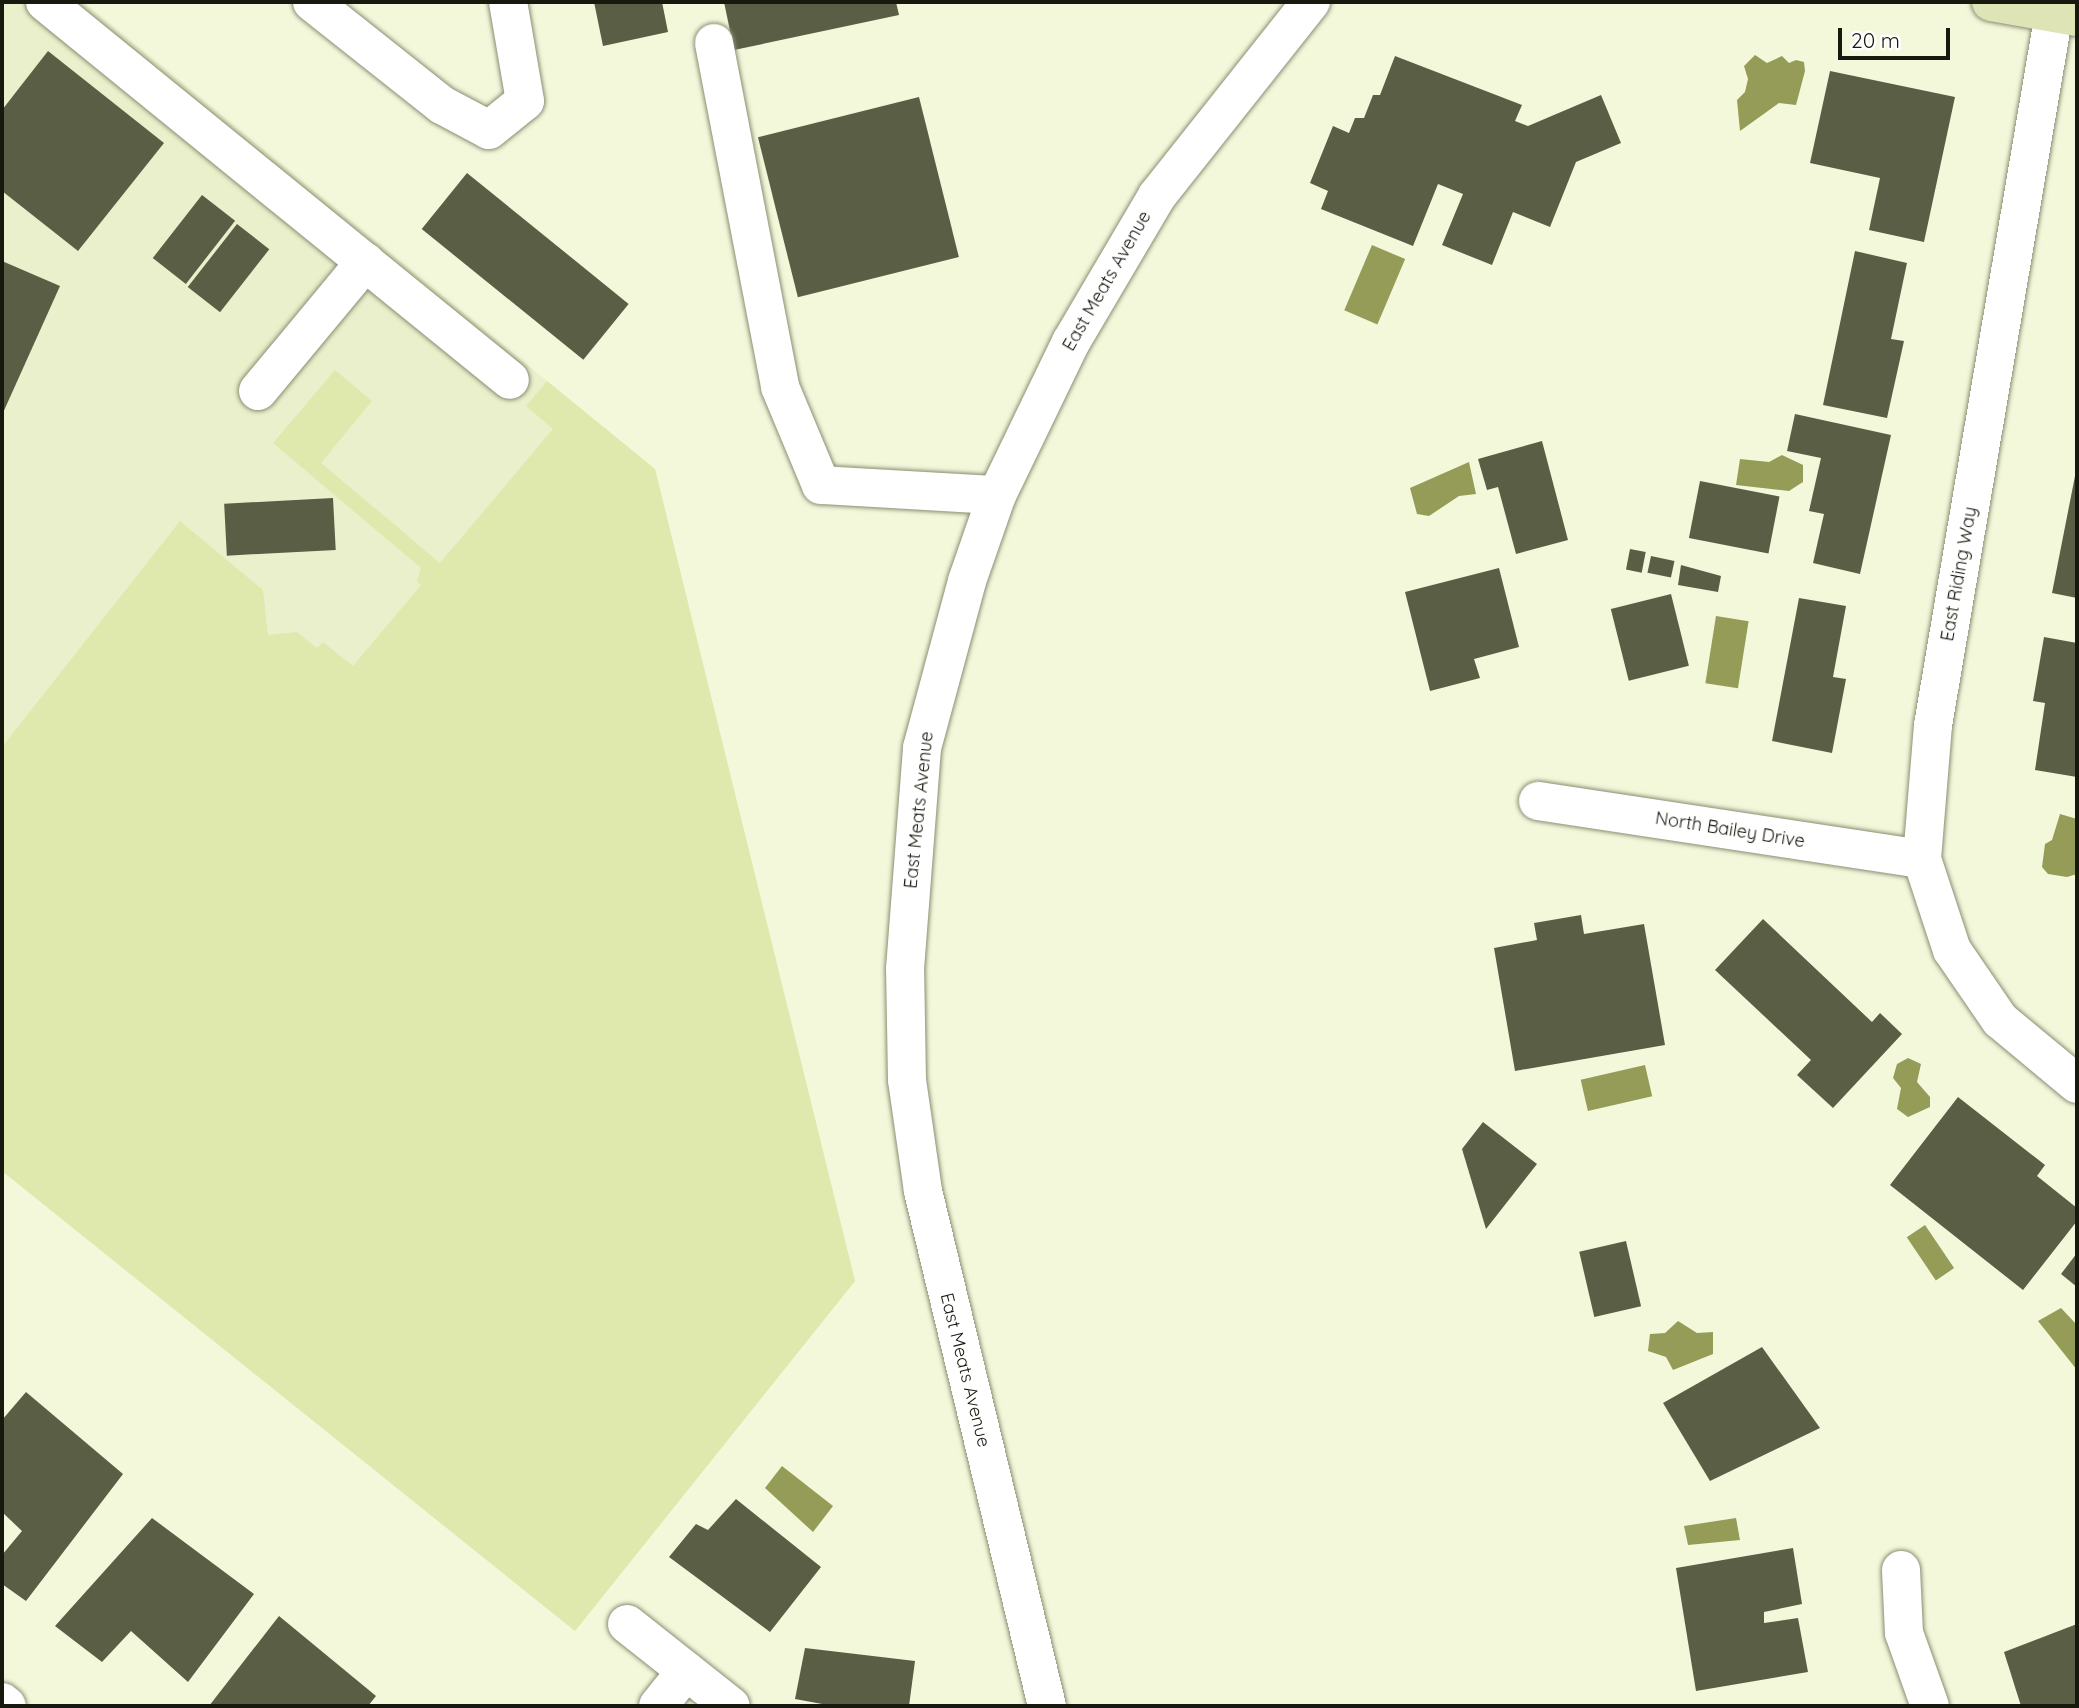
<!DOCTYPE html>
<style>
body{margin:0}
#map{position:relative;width:2079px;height:1708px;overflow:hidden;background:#f3f8db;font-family:Quicksand,sans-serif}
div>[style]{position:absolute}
.built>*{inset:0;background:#eaf0cb}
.green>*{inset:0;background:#dfe8ad}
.water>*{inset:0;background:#949c57;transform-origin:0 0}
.building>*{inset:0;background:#5a5e45;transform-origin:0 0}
.roads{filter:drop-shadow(0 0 2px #8a8e73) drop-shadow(0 0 2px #8a8e73)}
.minor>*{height:38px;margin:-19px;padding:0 19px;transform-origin:19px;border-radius:19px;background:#fff}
.major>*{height:38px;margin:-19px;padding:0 19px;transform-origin:19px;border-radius:19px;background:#dee4b5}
span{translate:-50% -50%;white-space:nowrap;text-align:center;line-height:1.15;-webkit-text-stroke:7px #fff;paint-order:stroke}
.street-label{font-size:18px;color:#17190e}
.frame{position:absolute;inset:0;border:4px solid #17190e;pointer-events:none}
.scale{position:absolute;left:1838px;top:28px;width:112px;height:32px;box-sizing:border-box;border:4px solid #17190e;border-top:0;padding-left:9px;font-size:21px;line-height:24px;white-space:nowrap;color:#17190e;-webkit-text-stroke:5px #fff;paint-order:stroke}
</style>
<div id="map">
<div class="built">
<i style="clip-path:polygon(2px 2px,83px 2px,655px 469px,855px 1281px,575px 1631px,2px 1171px)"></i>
</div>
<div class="green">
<i style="clip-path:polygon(335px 370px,372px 401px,321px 463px,440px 563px,553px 429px,526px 406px,547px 381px,655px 469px,855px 1281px,575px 1631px,2px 1171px,2px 747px,180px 521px,263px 590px,268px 635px,297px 632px,317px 648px,323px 642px,353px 666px,421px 585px,417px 581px,421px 568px,273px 443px)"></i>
</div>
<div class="water">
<i style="clip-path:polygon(1755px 55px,1767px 63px,1782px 56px,1789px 63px,1796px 60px,1804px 62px,1805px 71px,1796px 105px,1779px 103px,1740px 131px,1737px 100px,1745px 92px,1748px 79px,1744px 66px)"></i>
<i style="left:1372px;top:245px;width:36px;height:71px;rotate:23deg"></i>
<i style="clip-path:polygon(1782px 455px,1803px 465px,1803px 482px,1789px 491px,1736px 485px,1740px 459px,1769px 462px)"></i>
<i style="clip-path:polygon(1469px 462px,1476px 494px,1459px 496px,1429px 516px,1417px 514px,1410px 488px)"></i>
<i style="left:1716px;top:616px;width:33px;height:68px;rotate:9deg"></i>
<i style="clip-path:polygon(2060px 814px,2077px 819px,2077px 874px,2067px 877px,2048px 874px,2042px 867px,2045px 844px,2052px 840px)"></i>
<i style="clip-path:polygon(1908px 1058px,1921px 1064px,1917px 1082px,1930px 1097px,1930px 1107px,1908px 1117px,1897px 1109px,1901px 1088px,1893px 1078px,1897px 1064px)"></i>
<i style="left:1645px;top:1065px;width:32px;height:66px;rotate:77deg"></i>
<i style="left:1925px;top:1225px;width:52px;height:22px;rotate:56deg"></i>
<i style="clip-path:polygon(2061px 1308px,2077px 1325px,2077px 1370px,2038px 1321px)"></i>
<i style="clip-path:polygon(1678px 1321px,1697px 1333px,1713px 1332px,1713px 1354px,1673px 1370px,1666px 1357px,1648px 1351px,1650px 1334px,1665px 1333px)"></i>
<i style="clip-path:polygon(782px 1466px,833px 1506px,813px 1532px,765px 1488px)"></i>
<i style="clip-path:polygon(1736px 1518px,1740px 1540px,1688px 1545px,1684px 1526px)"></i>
</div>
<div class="building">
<i style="clip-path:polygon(594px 2px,662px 2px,668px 32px,603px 46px)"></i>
<i style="clip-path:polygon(724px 2px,896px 2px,899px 15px,734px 50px)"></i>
<i style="clip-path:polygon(48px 51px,164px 143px,78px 251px,2px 191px,2px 110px)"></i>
<i style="clip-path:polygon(1395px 56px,1522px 105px,1515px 121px,1528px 126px,1601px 95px,1621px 143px,1576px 162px,1550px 227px,1513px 212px,1492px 265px,1442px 245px,1463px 194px,1438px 184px,1413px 246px,1321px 209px,1328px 191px,1310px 183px,1333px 126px,1349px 133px,1355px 118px,1364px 118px,1373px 95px,1380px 95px)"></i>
<i style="clip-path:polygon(1830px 71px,1955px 97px,1924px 242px,1869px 230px,1880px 178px,1810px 163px)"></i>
<i style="left:919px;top:97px;width:165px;height:166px;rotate:76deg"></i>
<i style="left:467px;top:173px;width:208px;height:72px;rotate:39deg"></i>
<i style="left:202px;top:195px;width:42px;height:80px;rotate:38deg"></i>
<i style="left:237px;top:224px;width:41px;height:80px;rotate:38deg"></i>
<i style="clip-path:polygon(1855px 251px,1907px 263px,1891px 339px,1904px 341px,1887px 418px,1823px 405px)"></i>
<i style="clip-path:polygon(2px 261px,60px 286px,2px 415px)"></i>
<i style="clip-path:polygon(1795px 414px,1891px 435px,1860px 574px,1813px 563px,1824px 514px,1809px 511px,1821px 458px,1787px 451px)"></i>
<i style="clip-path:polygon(1542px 441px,1568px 540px,1516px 554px,1498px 487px,1487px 490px,1478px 459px)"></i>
<i style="clip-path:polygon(2076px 471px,2077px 471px,2077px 598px,2052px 593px)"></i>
<i style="left:1700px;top:481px;width:81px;height:58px;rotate:11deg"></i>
<i style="left:333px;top:498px;width:52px;height:109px;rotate:87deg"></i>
<i style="left:1630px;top:549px;width:16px;height:21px;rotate:11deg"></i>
<i style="left:1651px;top:556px;width:24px;height:17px;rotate:12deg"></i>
<i style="clip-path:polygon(1681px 565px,1721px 576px,1718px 592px,1678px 585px)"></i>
<i style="clip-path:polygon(1499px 568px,1519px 647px,1474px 659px,1480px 678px,1430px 691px,1405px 592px)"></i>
<i style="left:1671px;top:594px;width:74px;height:62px;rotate:76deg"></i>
<i style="clip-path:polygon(1799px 598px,1846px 606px,1833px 677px,1846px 679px,1832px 753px,1772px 741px)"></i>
<i style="clip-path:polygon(2044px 637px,2077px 643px,2077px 777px,2035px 770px,2045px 703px,2033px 701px)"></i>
<i style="clip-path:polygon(1581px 915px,1584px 934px,1644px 924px,1665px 1045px,1515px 1071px,1494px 948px,1537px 940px,1534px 923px)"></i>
<i style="clip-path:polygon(1763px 919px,1872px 1022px,1880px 1013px,1902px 1034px,1833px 1108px,1797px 1075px,1811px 1060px,1715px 970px)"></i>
<i style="clip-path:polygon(1958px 1097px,2045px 1165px,2037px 1176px,2077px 1208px,2077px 1221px,2023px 1290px,1890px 1185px)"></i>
<i style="clip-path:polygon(1483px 1122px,1537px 1164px,1486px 1229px,1462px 1149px)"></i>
<i style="left:1626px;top:1241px;width:67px;height:48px;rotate:77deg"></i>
<i style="clip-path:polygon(2077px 1253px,2077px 1287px,2061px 1274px)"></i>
<i style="clip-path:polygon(1762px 1347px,1820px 1428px,1710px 1481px,1663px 1403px)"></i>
<i style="clip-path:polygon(26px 1392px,123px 1474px,26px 1601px,2px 1584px,2px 1555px,22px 1531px,2px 1512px,2px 1420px)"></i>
<i style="clip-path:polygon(736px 1499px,821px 1567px,770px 1632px,669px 1557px,696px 1524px,708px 1530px)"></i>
<i style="clip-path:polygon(152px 1518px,254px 1594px,188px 1682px,131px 1631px,102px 1662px,55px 1626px)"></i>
<i style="clip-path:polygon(1793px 1548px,1802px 1604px,1764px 1612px,1764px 1623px,1798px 1618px,1808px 1672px,1696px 1691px,1676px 1568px)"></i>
<i style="clip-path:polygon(279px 1616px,376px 1696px,368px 1706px,209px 1706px)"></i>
<i style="clip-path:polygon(2077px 1624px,2077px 1706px,2021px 1706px,2004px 1652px)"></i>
<i style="clip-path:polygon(805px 1648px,915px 1661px,909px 1706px,833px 1706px,795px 1699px)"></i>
</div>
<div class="roads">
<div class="minor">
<i style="left:45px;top:2px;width:599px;rotate:39.11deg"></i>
<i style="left:312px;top:2px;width:166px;rotate:38.4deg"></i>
<i style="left:442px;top:105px;width:53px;rotate:28deg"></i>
<i style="left:489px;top:130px;width:46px;rotate:-38.9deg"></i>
<i style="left:525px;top:101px;width:100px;rotate:-99.7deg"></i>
<i style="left:2054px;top:13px;width:722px;rotate:99.64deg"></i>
<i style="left:1933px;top:725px;width:134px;rotate:94.7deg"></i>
<i style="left:1922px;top:859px;width:96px;rotate:71.8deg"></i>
<i style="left:1952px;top:950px;width:85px;rotate:55.6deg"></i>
<i style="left:2000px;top:1020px;width:100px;rotate:39.7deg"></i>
<i style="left:714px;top:43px;width:350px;rotate:79.1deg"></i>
<i style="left:780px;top:387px;width:106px;rotate:67.3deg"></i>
<i style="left:821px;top:485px;width:176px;rotate:3.3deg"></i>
<i style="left:258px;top:391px;width:168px;rotate:-50.3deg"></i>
<i style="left:1538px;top:801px;width:388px;rotate:8.6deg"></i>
<i style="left:1901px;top:1570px;width:63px;rotate:87.3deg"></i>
<i style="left:1904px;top:1633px;width:77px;rotate:70.4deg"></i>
<i style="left:627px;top:1624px;width:132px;rotate:38.3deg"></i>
<i style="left:2px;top:1702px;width:6px;rotate:39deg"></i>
<i style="left:658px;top:1706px;width:45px;rotate:-51.3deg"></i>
<i style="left:1047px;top:1706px;width:530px;rotate:-103.54deg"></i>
<i style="left:923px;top:1191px;width:112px;rotate:-98.2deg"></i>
<i style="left:907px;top:1080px;width:111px;rotate:-91deg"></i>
<i style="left:905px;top:969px;width:222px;rotate:-85.6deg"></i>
<i style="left:922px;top:748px;width:173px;rotate:-74.9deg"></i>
<i style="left:967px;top:581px;width:91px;rotate:-70.8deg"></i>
<i style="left:997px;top:495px;width:170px;rotate:-64.2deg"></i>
<i style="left:1071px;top:342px;width:169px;rotate:-59.5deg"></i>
<i style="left:1157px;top:196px;width:248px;rotate:-51.6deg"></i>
</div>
<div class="major">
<i style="left:1991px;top:2px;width:87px;rotate:9.9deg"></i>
</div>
</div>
<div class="street-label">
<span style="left:1107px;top:281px;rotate:-60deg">East Meats Avenue</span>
<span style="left:1959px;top:574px;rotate:-80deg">East Riding Way</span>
<span style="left:919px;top:810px;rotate:-84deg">East Meats Avenue</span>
<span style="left:1730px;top:830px;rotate:9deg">North Bailey Drive</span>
<span style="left:965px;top:1370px;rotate:76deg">East Meats Avenue</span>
</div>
<div class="frame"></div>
<div class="scale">20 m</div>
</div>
